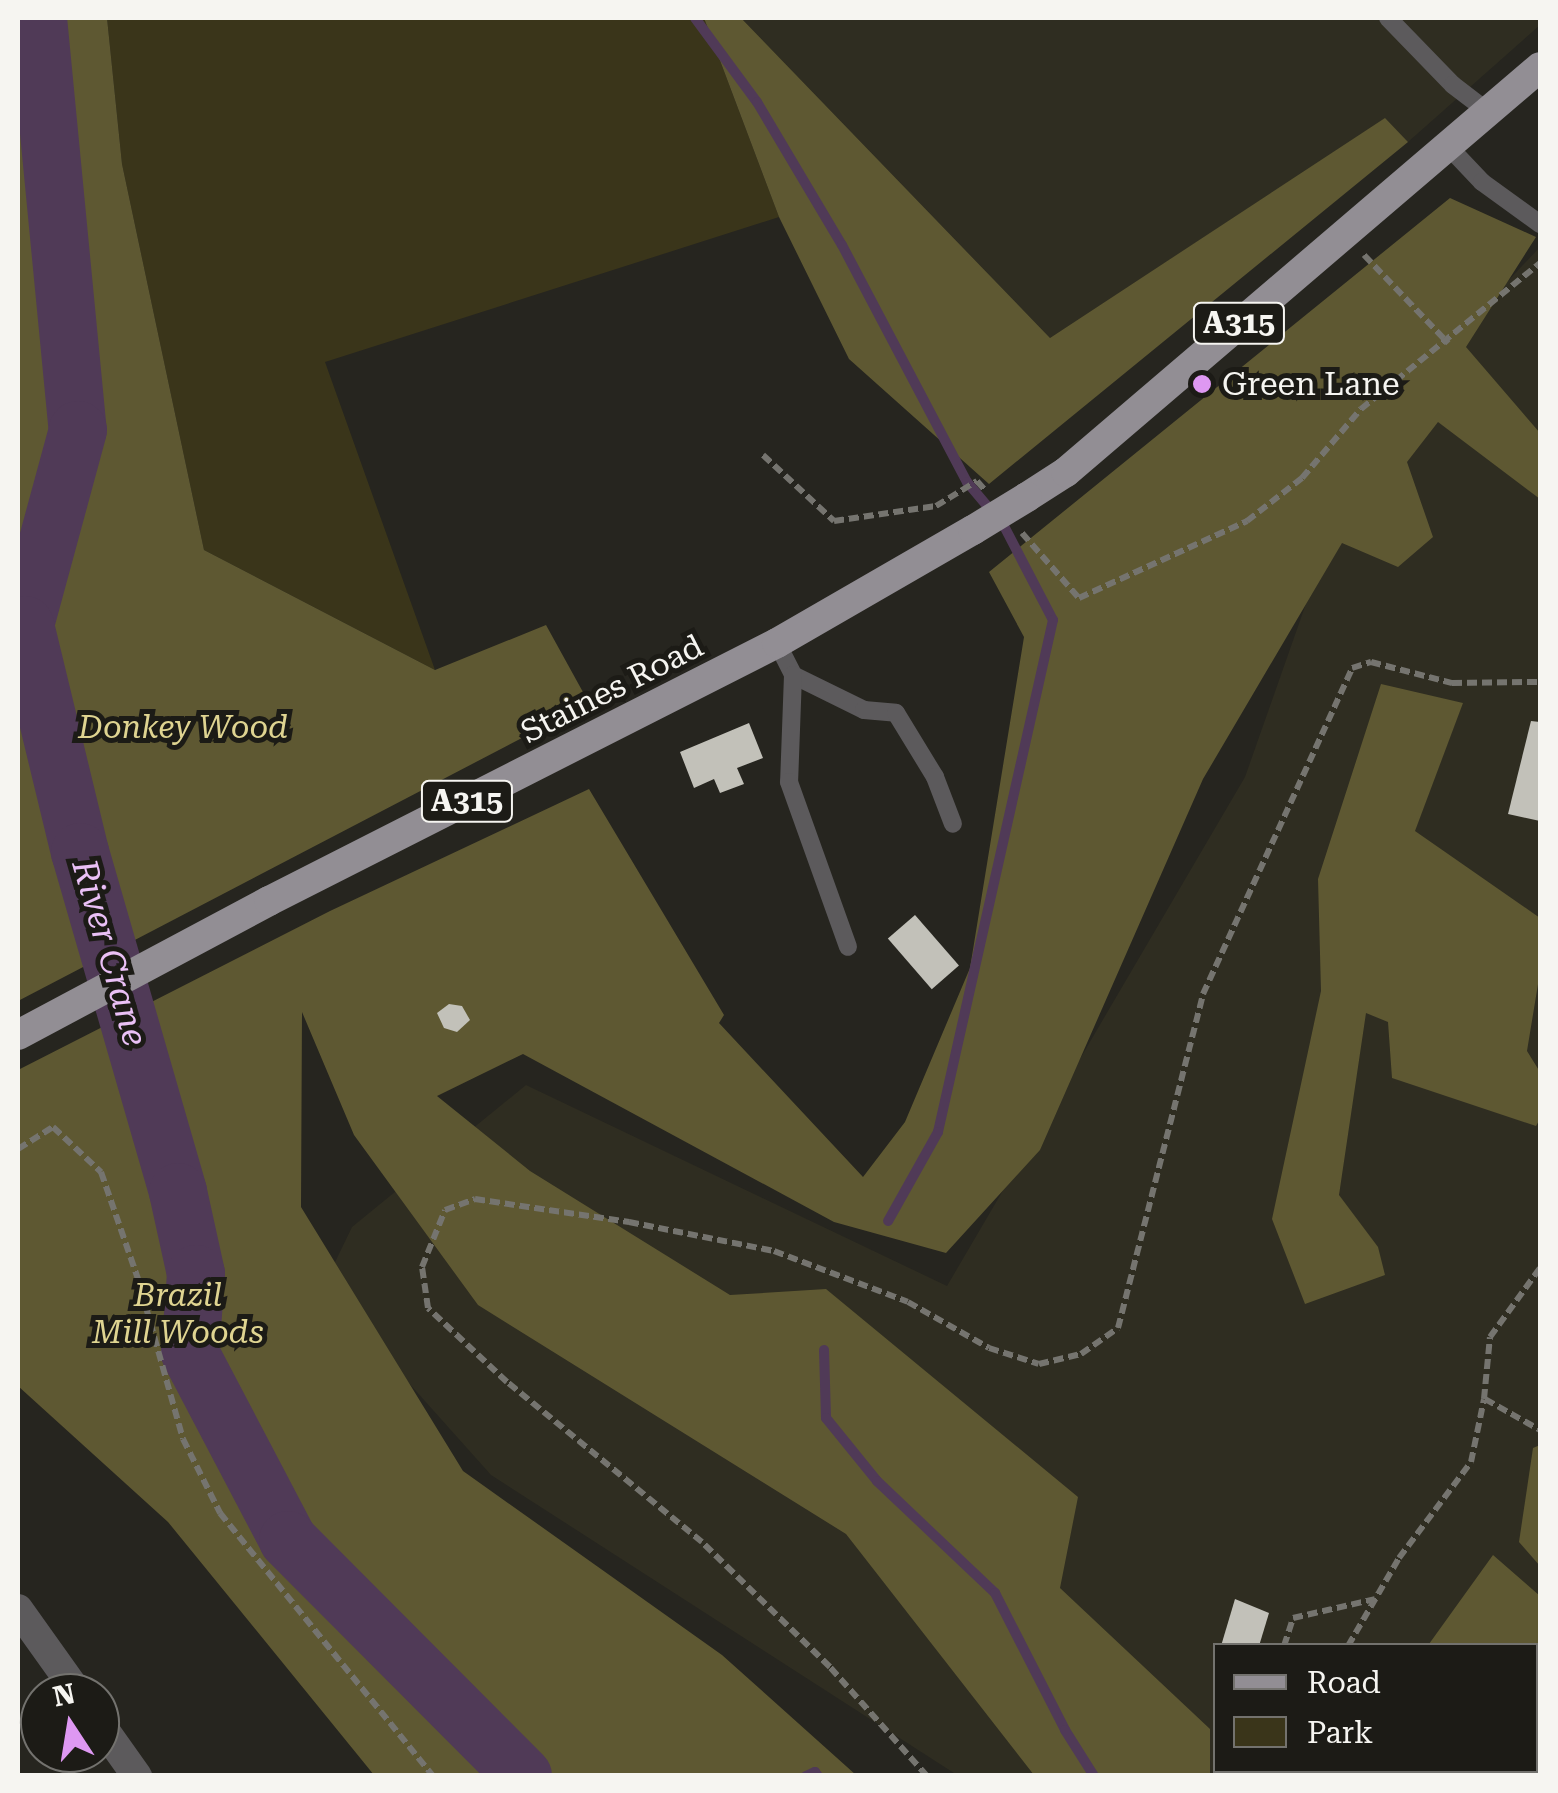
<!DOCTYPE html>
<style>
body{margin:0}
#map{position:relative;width:1558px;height:1793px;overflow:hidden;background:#26251f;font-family:"Roboto Serif",serif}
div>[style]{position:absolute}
.built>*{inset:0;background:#2f2d21}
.green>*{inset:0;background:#3a351a}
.forest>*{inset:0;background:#5e5832}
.stream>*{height:10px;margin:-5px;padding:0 5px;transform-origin:5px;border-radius:5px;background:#503a57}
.river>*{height:58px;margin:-29px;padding:0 29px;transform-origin:29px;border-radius:29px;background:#503a57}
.building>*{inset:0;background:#c2c1b9;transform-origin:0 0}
.path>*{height:6px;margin-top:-3px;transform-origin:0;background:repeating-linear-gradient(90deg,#75746f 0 10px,transparent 0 15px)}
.lane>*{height:18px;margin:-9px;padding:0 9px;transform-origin:9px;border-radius:9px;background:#5c5a5c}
.street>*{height:30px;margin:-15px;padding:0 15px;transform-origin:15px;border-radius:15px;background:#5c5a5c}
.primary>*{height:30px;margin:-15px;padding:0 15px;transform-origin:15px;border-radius:15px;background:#928e94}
.primary-bridge>*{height:30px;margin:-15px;padding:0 15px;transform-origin:15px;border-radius:15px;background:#928e94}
.dots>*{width:28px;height:28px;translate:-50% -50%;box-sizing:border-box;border:5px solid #1c1b16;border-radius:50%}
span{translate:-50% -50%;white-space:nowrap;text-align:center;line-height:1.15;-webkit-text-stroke:10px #1c1b16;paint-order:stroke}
.shield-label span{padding:2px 8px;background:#1c1b16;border:2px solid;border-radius:8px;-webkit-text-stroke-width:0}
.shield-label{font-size:30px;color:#f6f5f1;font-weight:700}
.poi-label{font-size:32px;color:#f6f5f1}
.left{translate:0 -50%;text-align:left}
.street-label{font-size:32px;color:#f6f5f1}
.park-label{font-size:32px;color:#dfd491;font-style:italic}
.water-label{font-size:35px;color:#eac0f6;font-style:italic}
.frame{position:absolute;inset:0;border:20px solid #f6f5f1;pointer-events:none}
.legend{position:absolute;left:1213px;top:1643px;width:325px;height:130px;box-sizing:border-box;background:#1c1b16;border:2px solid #73726e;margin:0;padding:12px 18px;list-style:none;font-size:30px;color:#f6f5f1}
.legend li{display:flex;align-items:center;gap:20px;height:50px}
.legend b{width:50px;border:2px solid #73726e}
.north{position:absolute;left:20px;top:1673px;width:100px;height:100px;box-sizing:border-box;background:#1c1b16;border:2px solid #73726e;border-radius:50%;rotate:348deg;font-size:28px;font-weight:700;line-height:40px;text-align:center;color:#f6f5f1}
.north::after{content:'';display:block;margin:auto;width:35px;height:45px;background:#de98f2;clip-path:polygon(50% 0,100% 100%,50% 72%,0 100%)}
</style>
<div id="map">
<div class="built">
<i style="clip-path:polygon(741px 18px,1540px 18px,1540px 25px,1408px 142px,1385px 119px,1050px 338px)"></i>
<i style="clip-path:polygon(evenodd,1540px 247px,1540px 1775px,957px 1775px,491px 1475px,323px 1287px,352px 1227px,526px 1085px,947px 1286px,1245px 777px,1367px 430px,1540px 247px,1216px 1646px,1536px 1646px,1536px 1770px,1216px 1770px,1216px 1646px)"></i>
</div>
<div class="green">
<i style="clip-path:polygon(107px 18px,704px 18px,779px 217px,325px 362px,435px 670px,204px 550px,122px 164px)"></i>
</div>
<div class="forest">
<i style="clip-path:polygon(18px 18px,107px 18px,122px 164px,204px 550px,435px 670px,546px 625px,589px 703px,18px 1001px)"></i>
<i style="clip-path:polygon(704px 18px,741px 18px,1050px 338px,1385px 118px,1408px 142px,989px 484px,849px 359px,779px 217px)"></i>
<i style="clip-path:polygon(1450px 198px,1536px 237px,1466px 347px,1540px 433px,1540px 499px,1438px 422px,1407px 462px,1433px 537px,1398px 567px,1342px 543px,1203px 779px,1040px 1150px,946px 1253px,834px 1222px,523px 1054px,437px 1096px,530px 1171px,730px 1295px,826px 1289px,1078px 1497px,1060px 1588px,1210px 1729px,1210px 1775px,1034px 1775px,846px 1534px,478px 1305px,354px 1135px,302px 1012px,301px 1207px,463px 1471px,722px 1655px,856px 1775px,374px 1775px,168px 1522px,18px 1386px,18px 1070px,330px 911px,589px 789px,724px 1015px,719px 1023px,863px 1177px,905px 1122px,970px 968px,1024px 637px,989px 572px)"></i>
<i style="clip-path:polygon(1381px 684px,1463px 703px,1415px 831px,1540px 918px,1540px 972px,1527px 1051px,1540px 1072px,1540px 1119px,1536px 1126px,1392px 1078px,1388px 1022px,1366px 1013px,1339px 1195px,1378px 1247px,1385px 1275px,1305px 1304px,1272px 1219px,1321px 991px,1318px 879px)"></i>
<i style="clip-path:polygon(1540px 1445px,1540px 1566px,1519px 1542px,1533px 1448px)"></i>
<i style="clip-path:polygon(1493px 1555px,1540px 1596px,1540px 1770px,1536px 1770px,1536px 1646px,1429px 1644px)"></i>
</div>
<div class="stream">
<i style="left:695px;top:18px;width:104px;rotate:53.6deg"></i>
<i style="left:757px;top:102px;width:166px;rotate:59.3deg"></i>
<i style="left:842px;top:245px;width:268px;rotate:62.2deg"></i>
<i style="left:967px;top:482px;width:57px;rotate:49.9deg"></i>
<i style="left:1004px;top:526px;width:106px;rotate:62.5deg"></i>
<i style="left:1053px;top:620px;width:525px;rotate:102.66deg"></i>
<i style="left:938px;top:1132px;width:102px;rotate:119.3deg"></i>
<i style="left:824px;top:1350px;width:68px;rotate:88.3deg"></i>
<i style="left:826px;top:1418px;width:81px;rotate:51deg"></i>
<i style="left:877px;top:1481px;width:163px;rotate:43.5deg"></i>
<i style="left:995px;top:1593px;width:154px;rotate:62.9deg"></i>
<i style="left:1065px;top:1730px;width:54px;rotate:57.8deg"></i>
<i style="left:806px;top:1776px;width:10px;rotate:-24deg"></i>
<i style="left:815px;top:1772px;width:5px;rotate:53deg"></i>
</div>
<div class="river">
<i style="left:38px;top:18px;width:414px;rotate:84.5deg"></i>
<i style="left:78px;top:430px;width:202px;rotate:105.2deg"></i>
<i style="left:25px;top:625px;width:234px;rotate:76.4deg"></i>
<i style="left:80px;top:852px;width:354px;rotate:73.9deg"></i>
<i style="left:178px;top:1192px;width:84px;rotate:77.6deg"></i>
<i style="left:196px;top:1274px;width:79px;rotate:94.3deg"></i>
<i style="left:190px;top:1353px;width:211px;rotate:62.3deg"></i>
<i style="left:288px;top:1540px;width:333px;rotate:45.1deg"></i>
</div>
<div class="building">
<i style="clip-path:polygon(1531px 721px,1540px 722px,1540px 821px,1508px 814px)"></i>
<i style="clip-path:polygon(749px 723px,763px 758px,737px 768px,744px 784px,720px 793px,714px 779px,694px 788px,680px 752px)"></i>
<i style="left:915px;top:915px;width:67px;height:36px;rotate:49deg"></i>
<i style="clip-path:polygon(449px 1004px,462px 1006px,470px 1020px,457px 1032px,444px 1028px,437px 1013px)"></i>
<i style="clip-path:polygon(1235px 1599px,1269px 1613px,1259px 1646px,1221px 1646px)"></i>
</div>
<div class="path">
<i style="left:1364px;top:255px;width:122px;rotate:46.3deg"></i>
<i style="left:763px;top:455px;width:97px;rotate:42.9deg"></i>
<i style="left:834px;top:521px;width:103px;rotate:-8.4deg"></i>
<i style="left:936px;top:506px;width:48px;rotate:-31.4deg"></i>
<i style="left:977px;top:481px;width:11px;rotate:49deg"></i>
<i style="left:1022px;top:533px;width:86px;rotate:48.8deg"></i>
<i style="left:1079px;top:598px;width:185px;rotate:-24.6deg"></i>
<i style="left:1247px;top:521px;width:70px;rotate:-38deg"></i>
<i style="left:1302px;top:478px;width:91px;rotate:-49.5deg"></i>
<i style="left:1361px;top:409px;width:231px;rotate:-39.2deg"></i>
<i style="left:18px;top:1149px;width:41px;rotate:-32.2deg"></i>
<i style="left:53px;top:1127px;width:66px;rotate:43.2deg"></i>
<i style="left:101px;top:1172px;width:113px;rotate:70.9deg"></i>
<i style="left:138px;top:1279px;width:166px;rotate:74.3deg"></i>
<i style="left:183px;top:1439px;width:83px;rotate:63.4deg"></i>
<i style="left:220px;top:1513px;width:338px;rotate:51deg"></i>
<i style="left:1485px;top:1399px;width:63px;rotate:29.4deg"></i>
<i style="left:1284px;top:1646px;width:29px;rotate:-72deg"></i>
<i style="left:1293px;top:1618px;width:84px;rotate:-13deg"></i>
<i style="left:1348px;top:1646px;width:102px;rotate:-59.9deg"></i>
<i style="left:1399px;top:1558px;width:120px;rotate:-53.1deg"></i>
<i style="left:1471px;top:1462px;width:64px;rotate:-78.3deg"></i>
<i style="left:1484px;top:1399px;width:62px;rotate:-84.5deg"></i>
<i style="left:1490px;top:1337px;width:85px;rotate:-54.1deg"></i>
<i style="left:1326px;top:1770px;width:6px;rotate:72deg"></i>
<i style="left:927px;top:1776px;width:146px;rotate:-131.7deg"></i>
<i style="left:830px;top:1667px;width:179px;rotate:-135.7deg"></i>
<i style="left:702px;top:1542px;width:252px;rotate:-140.6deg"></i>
<i style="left:507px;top:1382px;width:108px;rotate:-136.9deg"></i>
<i style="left:428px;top:1308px;width:41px;rotate:-98.3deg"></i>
<i style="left:422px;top:1267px;width:61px;rotate:-68deg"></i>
<i style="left:445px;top:1210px;width:32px;rotate:-20deg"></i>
<i style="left:475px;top:1199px;width:156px;rotate:8.5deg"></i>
<i style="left:629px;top:1222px;width:148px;rotate:11.3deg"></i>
<i style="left:774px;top:1251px;width:143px;rotate:20.8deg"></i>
<i style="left:908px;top:1302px;width:93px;rotate:29.6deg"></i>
<i style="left:989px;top:1348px;width:52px;rotate:17.7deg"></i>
<i style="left:1039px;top:1364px;width:43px;rotate:-13.4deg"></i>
<i style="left:1081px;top:1354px;width:45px;rotate:-35.1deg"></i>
<i style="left:1118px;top:1328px;width:345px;rotate:-75.7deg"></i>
<i style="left:1203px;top:994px;width:358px;rotate:-65.4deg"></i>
<i style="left:1352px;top:668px;width:20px;rotate:-18deg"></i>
<i style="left:1371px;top:662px;width:84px;rotate:14.5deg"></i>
<i style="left:1452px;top:683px;width:88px;rotate:-0.7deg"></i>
</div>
<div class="lane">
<i style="left:1388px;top:18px;width:93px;rotate:45.9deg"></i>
<i style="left:1453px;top:85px;width:43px;rotate:37.4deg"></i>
<i style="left:1447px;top:145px;width:51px;rotate:46.6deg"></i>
<i style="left:1482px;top:182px;width:72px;rotate:35.9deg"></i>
<i style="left:777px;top:643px;width:36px;rotate:63deg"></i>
<i style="left:793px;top:675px;width:79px;rotate:26.2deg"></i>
<i style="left:864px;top:710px;width:32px;rotate:5deg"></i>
<i style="left:896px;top:713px;width:75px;rotate:58.6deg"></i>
<i style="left:935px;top:777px;width:50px;rotate:69deg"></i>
<i style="left:793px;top:675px;width:107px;rotate:92.1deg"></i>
<i style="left:789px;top:782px;width:175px;rotate:70.3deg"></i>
</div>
<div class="street">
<i style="left:18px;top:1609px;width:103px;rotate:54.5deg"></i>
<i style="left:100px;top:1724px;width:64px;rotate:54.6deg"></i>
</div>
<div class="primary">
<i style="left:1027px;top:497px;width:46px;rotate:-32.7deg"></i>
<i style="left:1066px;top:472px;width:623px;rotate:-40.51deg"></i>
<i style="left:18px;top:1035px;width:285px;rotate:-28.1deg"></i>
<i style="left:269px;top:901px;width:570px;rotate:-26.92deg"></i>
<i style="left:777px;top:643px;width:226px;rotate:-30deg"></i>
</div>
<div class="primary-bridge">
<i style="left:973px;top:530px;width:63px;rotate:-31.4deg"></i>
</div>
<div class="dots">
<i style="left:1202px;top:384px;background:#de98f2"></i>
</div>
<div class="shield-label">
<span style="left:1239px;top:323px">A315</span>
<span style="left:467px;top:801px">A315</span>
</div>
<div class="poi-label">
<span class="left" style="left:1222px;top:384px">Green Lane</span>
</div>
<div class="street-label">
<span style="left:612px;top:689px;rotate:-27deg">Staines Road</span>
</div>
<div class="park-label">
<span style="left:183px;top:727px">Donkey Wood</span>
<span style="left:178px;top:1314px">Brazil<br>Mill Woods</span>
</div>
<div class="water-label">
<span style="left:109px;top:953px;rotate:74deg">River Crane</span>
</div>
<div class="frame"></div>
<ul class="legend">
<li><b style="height:12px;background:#928e94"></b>Road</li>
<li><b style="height:28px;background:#3a351a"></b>Park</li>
</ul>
<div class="north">N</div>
</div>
